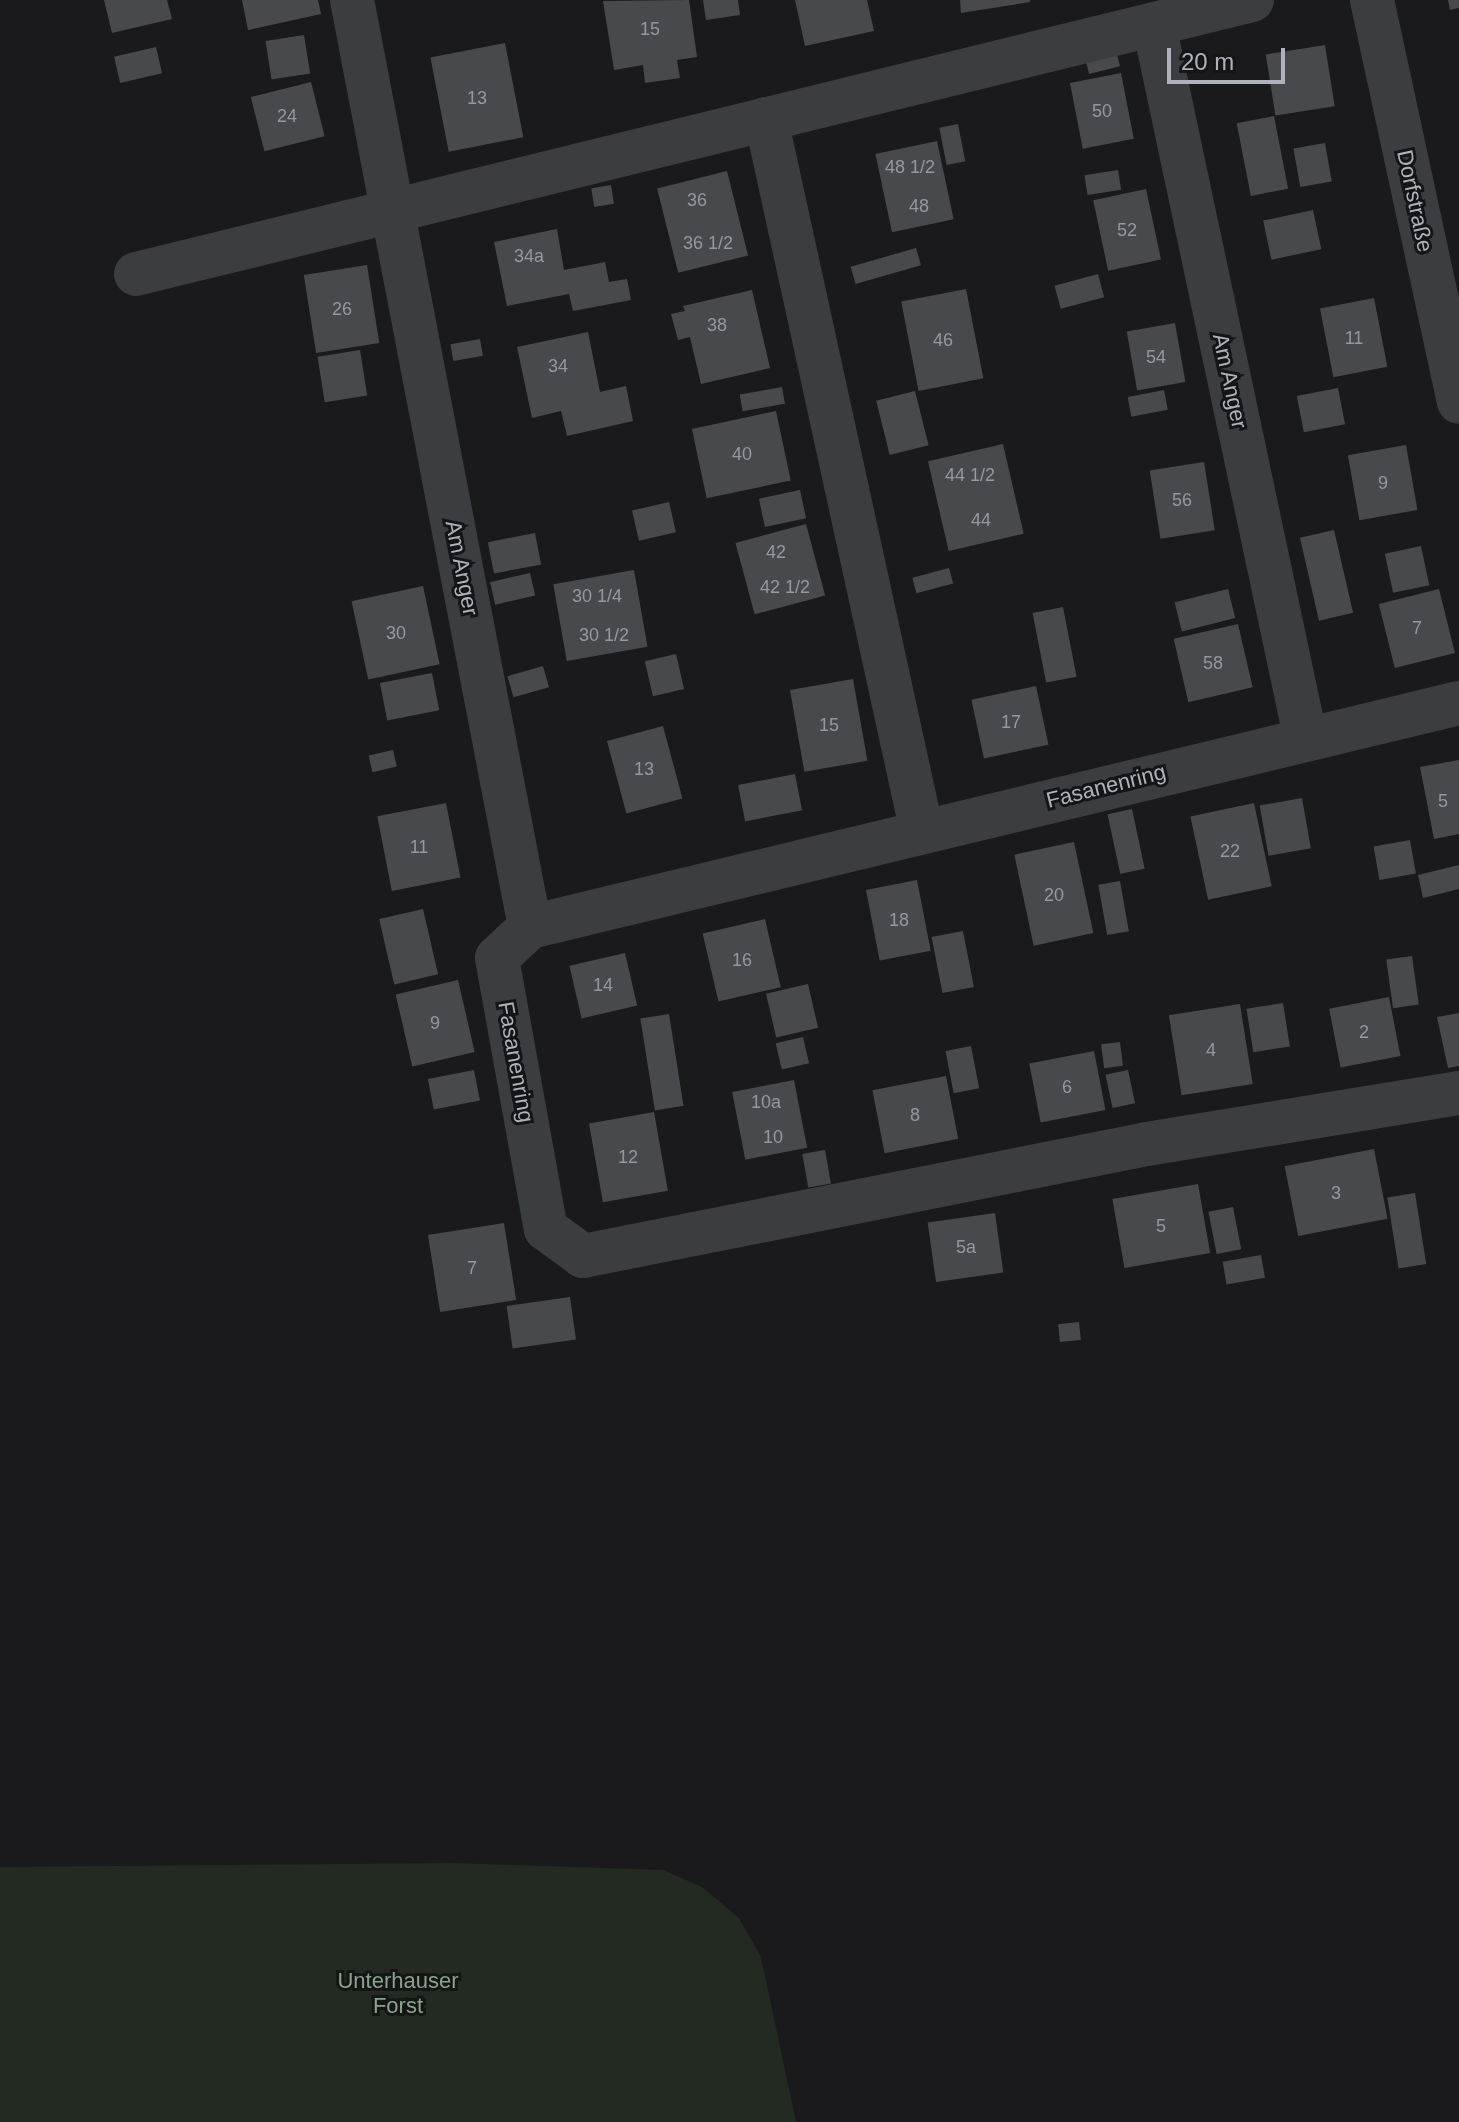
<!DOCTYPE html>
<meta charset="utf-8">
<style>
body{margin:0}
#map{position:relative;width:1459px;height:2122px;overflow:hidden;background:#1a1a1c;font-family:Helvetica,sans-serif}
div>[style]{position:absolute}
.green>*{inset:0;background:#222a22}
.building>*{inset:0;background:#47494c;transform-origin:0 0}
.minor>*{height:44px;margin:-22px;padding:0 22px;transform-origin:22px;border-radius:22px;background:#3b3d41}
span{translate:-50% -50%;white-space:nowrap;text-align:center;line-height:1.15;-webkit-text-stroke:6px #151517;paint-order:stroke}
.number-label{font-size:18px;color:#94989f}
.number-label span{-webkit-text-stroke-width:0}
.street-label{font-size:22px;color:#aeb3bb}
.park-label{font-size:22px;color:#88a486}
.scale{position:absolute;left:1167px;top:48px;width:118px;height:36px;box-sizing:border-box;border:4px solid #aeb3bb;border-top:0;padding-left:10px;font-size:24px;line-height:28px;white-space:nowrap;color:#aeb3bb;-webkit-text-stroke:6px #151517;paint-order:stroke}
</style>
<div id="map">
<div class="green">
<i style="clip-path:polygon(454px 1863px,663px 1870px,702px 1887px,739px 1918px,761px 1957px,796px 2122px,0 2122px,0 1867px)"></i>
</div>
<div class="building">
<i style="clip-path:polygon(104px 0,167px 0,172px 19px,112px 33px)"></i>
<i style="clip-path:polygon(242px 0,318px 0,321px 14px,248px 30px)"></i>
<i style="clip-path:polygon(689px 0,697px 57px,677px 60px,680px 78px,645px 83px,643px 65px,614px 70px,603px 1px)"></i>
<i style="clip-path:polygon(703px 0,738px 0,740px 15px,706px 20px)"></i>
<i style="clip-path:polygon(795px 0,867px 0,874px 31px,805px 46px)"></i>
<i style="clip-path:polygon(960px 0,1030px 0,1030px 2px,961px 13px)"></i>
<i style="clip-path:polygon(1448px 0,1459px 0,1459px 8px,1450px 10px)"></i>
<i style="left:304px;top:35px;width:39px;height:39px;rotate:81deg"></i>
<i style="left:1114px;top:42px;width:25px;height:32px;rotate:76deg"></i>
<i style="left:505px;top:43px;width:96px;height:76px;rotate:79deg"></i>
<i style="left:1325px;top:45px;width:62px;height:60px;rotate:81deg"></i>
<i style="left:156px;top:47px;width:27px;height:43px;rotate:77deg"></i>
<i style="left:1121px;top:73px;width:67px;height:52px;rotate:79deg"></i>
<i style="left:311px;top:82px;width:56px;height:62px;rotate:76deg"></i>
<i style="left:1274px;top:116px;width:74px;height:38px;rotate:79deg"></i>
<i style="left:958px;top:124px;width:38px;height:19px;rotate:79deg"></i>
<i style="left:937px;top:141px;width:80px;height:63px;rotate:78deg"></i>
<i style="left:1325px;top:143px;width:39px;height:32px;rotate:80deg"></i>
<i style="left:1118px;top:170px;width:20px;height:34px;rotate:81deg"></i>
<i style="left:727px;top:171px;width:87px;height:72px;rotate:76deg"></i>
<i style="left:611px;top:185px;width:19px;height:20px;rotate:81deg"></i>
<i style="left:1146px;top:189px;width:72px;height:54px;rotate:78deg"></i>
<i style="left:1313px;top:210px;width:40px;height:51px;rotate:78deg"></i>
<i style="clip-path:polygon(557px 229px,564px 270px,605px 262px,609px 282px,627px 279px,631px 300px,573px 311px,569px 294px,507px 306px,494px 242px)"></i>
<i style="left:916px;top:248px;width:18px;height:68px;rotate:74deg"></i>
<i style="left:367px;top:265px;width:79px;height:64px;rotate:81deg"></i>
<i style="left:1098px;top:274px;width:24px;height:45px;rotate:75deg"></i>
<i style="left:966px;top:289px;width:91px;height:66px;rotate:79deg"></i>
<i style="clip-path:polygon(752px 290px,770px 368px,701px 384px,690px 337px,678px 340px,671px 314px,685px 311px,683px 306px)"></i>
<i style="left:1374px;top:298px;width:70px;height:55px;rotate:79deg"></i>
<i style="left:1175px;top:323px;width:60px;height:49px;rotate:80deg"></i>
<i style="clip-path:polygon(588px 332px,600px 392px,626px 386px,633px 421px,567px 436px,561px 411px,532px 418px,517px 347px)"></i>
<i style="left:480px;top:339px;width:17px;height:30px;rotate:80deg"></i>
<i style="left:360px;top:350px;width:46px;height:43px;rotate:81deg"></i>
<i style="left:782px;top:387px;width:17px;height:43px;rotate:80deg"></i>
<i style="left:1338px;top:388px;width:37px;height:42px;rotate:79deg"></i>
<i style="left:1164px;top:390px;width:20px;height:37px;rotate:79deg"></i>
<i style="left:915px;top:391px;width:56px;height:40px;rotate:76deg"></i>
<i style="left:776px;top:411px;width:71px;height:86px;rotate:78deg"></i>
<i style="left:1003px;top:444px;width:92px;height:77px;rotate:77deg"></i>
<i style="left:1406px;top:445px;width:66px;height:59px;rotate:80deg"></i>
<i style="left:1204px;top:462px;width:69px;height:55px;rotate:81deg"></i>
<i style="left:800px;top:490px;width:29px;height:42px;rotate:78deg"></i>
<i style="left:669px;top:502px;width:31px;height:38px;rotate:77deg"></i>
<i style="left:806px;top:524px;width:74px;height:73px;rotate:75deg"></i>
<i style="left:1334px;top:530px;width:85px;height:35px;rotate:77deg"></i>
<i style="left:535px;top:533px;width:32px;height:48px;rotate:79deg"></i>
<i style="left:1421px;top:546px;width:40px;height:37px;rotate:78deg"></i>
<i style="left:949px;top:568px;width:16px;height:38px;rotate:75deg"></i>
<i style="left:634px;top:570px;width:78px;height:82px;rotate:80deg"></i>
<i style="left:530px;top:573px;width:23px;height:41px;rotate:77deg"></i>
<i style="left:423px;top:586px;width:80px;height:73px;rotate:78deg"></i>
<i style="left:1228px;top:589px;width:30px;height:55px;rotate:76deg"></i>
<i style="left:1439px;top:589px;width:66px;height:62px;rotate:76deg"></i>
<i style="left:1063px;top:607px;width:71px;height:31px;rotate:79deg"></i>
<i style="left:1238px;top:624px;width:65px;height:66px;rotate:77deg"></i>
<i style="left:676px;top:654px;width:36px;height:32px;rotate:77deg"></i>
<i style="left:543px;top:666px;width:22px;height:37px;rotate:74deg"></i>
<i style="left:432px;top:673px;width:38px;height:53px;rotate:79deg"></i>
<i style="left:853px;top:679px;width:83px;height:64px;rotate:80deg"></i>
<i style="left:1036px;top:686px;width:60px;height:66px;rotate:78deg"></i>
<i style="left:663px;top:726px;width:75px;height:58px;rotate:75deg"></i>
<i style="left:393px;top:750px;width:17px;height:25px;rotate:77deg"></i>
<i style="clip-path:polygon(1459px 760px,1459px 834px,1434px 839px,1420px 767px)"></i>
<i style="left:795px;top:774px;width:37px;height:58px;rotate:79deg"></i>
<i style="left:1302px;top:798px;width:51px;height:43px;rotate:80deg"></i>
<i style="left:446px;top:803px;width:76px;height:70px;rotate:79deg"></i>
<i style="left:1254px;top:803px;width:85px;height:65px;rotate:78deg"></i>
<i style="left:1132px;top:809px;width:61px;height:25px;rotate:78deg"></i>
<i style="left:1410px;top:840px;width:34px;height:37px;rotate:80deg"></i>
<i style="left:1074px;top:842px;width:93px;height:61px;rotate:78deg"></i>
<i style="clip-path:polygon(1459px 865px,1459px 889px,1423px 898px,1418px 875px)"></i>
<i style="left:917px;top:880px;width:72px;height:52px;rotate:79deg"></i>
<i style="left:1120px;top:881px;width:51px;height:22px;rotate:80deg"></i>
<i style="left:423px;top:909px;width:67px;height:45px;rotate:77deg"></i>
<i style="left:765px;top:919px;width:70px;height:64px;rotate:77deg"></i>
<i style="left:963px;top:931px;width:57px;height:32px;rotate:79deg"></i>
<i style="left:625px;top:953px;width:54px;height:57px;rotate:77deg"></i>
<i style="left:1412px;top:956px;width:49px;height:26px;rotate:82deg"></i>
<i style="left:458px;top:980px;width:74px;height:64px;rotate:77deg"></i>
<i style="left:808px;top:984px;width:45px;height:43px;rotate:77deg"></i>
<i style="left:1389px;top:997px;width:60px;height:61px;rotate:79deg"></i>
<i style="left:1283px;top:1003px;width:44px;height:37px;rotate:81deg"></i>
<i style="left:1240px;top:1004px;width:81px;height:72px;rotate:81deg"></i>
<i style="clip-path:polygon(1459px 1013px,1459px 1066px,1448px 1068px,1437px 1017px)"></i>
<i style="left:669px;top:1014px;width:93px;height:29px;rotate:81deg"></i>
<i style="left:803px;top:1037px;width:27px;height:28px;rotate:77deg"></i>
<i style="left:1120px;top:1042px;width:24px;height:19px;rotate:83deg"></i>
<i style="left:971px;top:1046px;width:43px;height:26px;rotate:79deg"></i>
<i style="left:1094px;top:1051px;width:60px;height:66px;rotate:79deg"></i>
<i style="left:474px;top:1070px;width:31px;height:47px;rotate:79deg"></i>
<i style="left:1128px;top:1070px;width:34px;height:23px;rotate:78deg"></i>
<i style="left:946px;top:1076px;width:64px;height:75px;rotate:79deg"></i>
<i style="left:794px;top:1080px;width:69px;height:63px;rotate:79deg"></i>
<i style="left:654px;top:1112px;width:80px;height:66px;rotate:80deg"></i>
<i style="left:1374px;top:1149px;width:71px;height:91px;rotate:79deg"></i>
<i style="left:825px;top:1150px;width:34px;height:23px;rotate:80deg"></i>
<i style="left:1198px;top:1184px;width:70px;height:87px;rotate:80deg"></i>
<i style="left:1415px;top:1193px;width:72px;height:28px;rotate:81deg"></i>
<i style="left:1233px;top:1207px;width:43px;height:25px;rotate:79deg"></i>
<i style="left:995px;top:1213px;width:60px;height:68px;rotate:82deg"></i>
<i style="left:504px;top:1223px;width:78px;height:77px;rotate:81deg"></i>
<i style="left:1261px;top:1255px;width:23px;height:39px;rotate:80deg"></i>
<i style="left:570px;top:1297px;width:43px;height:64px;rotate:82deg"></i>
<i style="left:1079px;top:1322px;width:18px;height:21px;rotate:84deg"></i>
</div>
<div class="minor">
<i style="left:352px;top:0;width:944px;rotate:79.13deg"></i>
<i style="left:1372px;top:0;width:411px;rotate:77.8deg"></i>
<i style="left:1154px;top:25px;width:727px;rotate:78.01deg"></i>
<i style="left:766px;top:119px;width:730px;rotate:77.66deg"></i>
<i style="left:136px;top:274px;width:1149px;rotate:-13.79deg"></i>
<i style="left:1459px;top:703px;width:956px;rotate:166.44deg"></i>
<i style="left:530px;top:927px;width:45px;rotate:136.8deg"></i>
<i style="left:497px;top:958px;width:275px;rotate:79.8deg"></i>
<i style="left:546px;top:1229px;width:46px;rotate:36.1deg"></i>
<i style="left:583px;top:1256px;width:575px;rotate:-11.23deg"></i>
<i style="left:1147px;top:1144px;width:316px;rotate:-9.3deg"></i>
</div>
<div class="number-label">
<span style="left:650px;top:29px">15</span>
<span style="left:477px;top:98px">13</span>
<span style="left:1102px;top:111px">50</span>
<span style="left:287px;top:116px">24</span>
<span style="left:910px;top:167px">48 1/2</span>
<span style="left:697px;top:200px">36</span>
<span style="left:919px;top:206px">48</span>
<span style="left:1127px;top:230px">52</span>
<span style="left:708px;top:243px">36 1/2</span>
<span style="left:529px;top:256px">34a</span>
<span style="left:342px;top:309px">26</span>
<span style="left:717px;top:325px">38</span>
<span style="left:1354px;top:338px">11</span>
<span style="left:943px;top:340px">46</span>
<span style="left:1156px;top:357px">54</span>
<span style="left:558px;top:366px">34</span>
<span style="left:742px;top:454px">40</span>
<span style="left:970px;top:475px">44 1/2</span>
<span style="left:1383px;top:483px">9</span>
<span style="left:1182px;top:500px">56</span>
<span style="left:981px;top:520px">44</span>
<span style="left:776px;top:552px">42</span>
<span style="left:785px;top:587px">42 1/2</span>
<span style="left:597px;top:596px">30 1/4</span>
<span style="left:1417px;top:628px">7</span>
<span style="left:396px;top:633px">30</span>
<span style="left:604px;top:635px">30 1/2</span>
<span style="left:1213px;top:663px">58</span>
<span style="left:1011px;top:722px">17</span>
<span style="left:829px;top:725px">15</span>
<span style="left:644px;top:769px">13</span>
<span style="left:1443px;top:801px">5</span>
<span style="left:419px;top:847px">11</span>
<span style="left:1230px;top:851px">22</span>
<span style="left:1054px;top:895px">20</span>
<span style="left:899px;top:920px">18</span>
<span style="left:742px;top:960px">16</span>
<span style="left:603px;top:985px">14</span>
<span style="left:435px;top:1023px">9</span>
<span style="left:1364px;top:1032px">2</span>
<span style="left:1211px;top:1050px">4</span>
<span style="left:1067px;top:1087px">6</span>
<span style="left:766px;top:1102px">10a</span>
<span style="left:915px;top:1115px">8</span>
<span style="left:773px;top:1137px">10</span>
<span style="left:628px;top:1157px">12</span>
<span style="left:1336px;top:1193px">3</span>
<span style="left:1161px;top:1226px">5</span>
<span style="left:966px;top:1247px">5a</span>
<span style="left:472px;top:1268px">7</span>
</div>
<div class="street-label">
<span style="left:1415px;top:201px;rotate:78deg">Dorfstraße</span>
<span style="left:1230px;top:381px;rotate:78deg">Am Anger</span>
<span style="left:462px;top:568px;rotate:79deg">Am Anger</span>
<span style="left:1106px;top:786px;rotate:-14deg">Fasanenring</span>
<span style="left:516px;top:1062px;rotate:80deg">Fasanenring</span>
</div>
<div class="park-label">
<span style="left:398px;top:1993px">Unterhauser<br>Forst</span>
</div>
<div class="scale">20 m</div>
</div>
